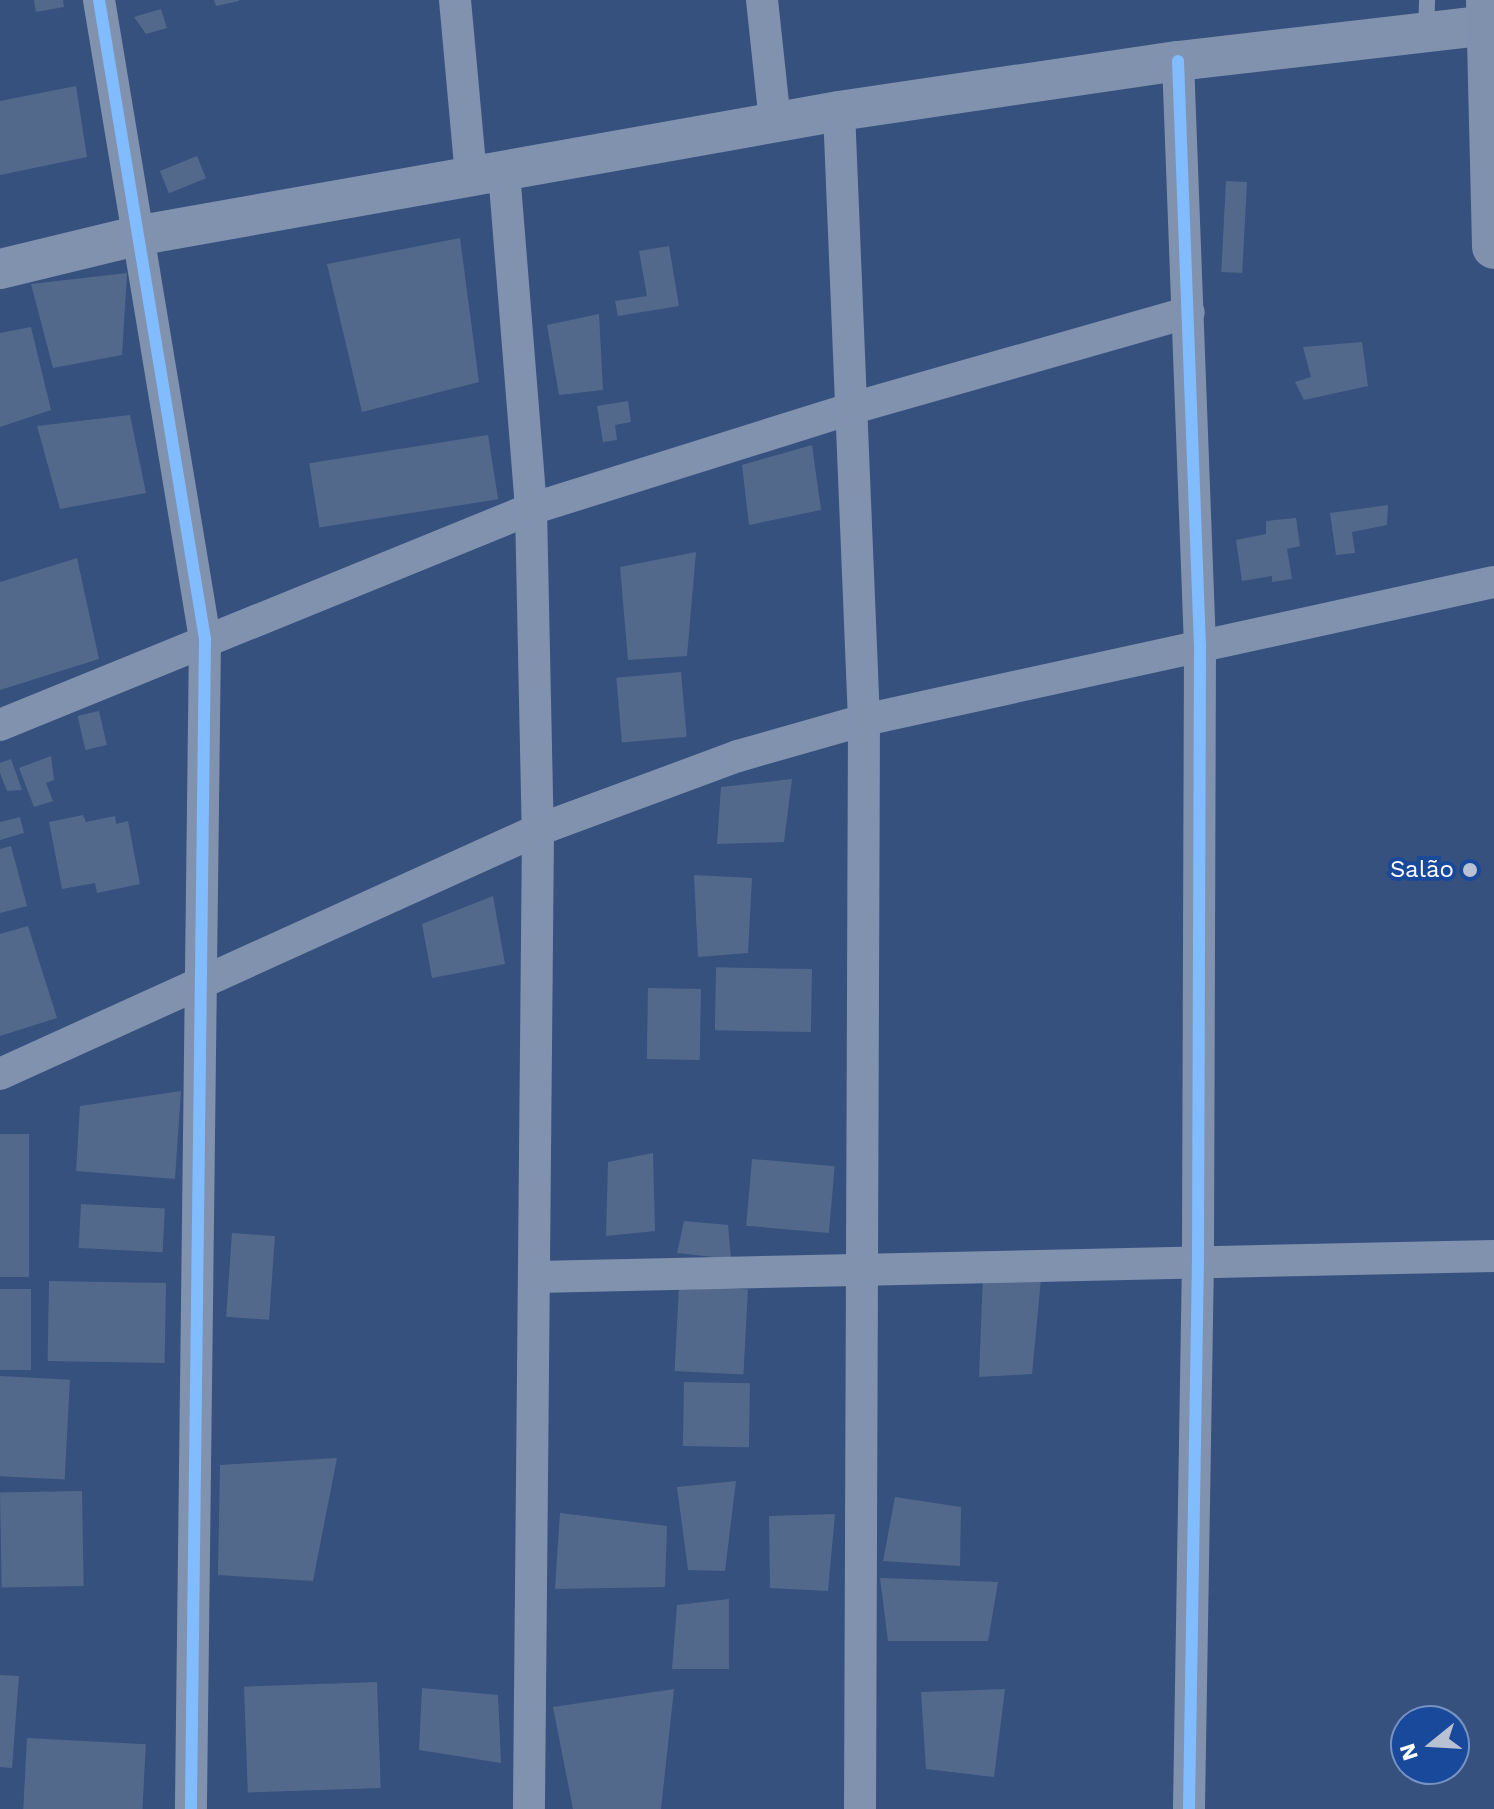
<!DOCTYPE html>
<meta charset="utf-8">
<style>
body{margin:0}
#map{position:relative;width:1494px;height:1809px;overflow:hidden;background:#36517e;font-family:"Work Sans",sans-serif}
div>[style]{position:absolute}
.building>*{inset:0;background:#53698c;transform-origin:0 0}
.service>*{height:16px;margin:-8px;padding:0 8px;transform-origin:8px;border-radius:8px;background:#8192af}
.minor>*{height:32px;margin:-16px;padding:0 16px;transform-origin:16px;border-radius:16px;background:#8192af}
.tertiary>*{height:40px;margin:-20px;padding:0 20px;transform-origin:20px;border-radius:20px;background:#8192af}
.primary>*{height:44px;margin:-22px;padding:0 22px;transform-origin:22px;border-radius:22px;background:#7f91ad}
.cycleway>*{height:12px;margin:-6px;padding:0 6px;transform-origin:6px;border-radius:6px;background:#80bcff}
.dots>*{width:22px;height:22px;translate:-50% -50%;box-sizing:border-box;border:4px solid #19499b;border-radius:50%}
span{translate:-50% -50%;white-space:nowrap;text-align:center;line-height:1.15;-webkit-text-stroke:8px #19499b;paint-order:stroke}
.poi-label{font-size:24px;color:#fff}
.right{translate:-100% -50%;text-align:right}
.north{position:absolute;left:1390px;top:1705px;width:80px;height:80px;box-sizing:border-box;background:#19499b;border:2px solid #7592c3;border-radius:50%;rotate:252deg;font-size:22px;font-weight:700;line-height:32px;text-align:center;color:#fff}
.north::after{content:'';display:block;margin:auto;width:28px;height:36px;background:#b9c2d2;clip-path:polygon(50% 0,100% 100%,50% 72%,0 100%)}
</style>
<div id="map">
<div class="building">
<i style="clip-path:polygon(34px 0,63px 0,64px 7px,36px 12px)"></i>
<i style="clip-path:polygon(214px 0,238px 0,239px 1px,216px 6px)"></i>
<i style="clip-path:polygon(161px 9px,167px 28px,146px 34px,134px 17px)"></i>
<i style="clip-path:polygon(76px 86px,87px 157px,0 175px,0 101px)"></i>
<i style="left:197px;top:156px;width:24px;height:40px;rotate:68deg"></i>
<i style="left:1226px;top:181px;width:21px;height:91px;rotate:3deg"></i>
<i style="clip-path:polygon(460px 238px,479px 382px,362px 412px,327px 264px)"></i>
<i style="clip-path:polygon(669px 246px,679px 306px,618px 316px,615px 301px,647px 296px,639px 251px)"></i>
<i style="clip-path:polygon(127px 273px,122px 355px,53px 368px,31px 284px)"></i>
<i style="clip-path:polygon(599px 314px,603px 390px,559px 395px,547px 325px)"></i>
<i style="clip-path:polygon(31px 327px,51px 410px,0 427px,0 333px)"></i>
<i style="clip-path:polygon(1362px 342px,1368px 386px,1304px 400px,1295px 382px,1311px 377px,1303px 347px)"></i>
<i style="clip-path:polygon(628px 401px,631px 422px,615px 425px,617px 440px,603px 442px,597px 406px)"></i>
<i style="clip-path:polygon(130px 415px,146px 493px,60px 509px,37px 426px)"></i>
<i style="left:488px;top:435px;width:65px;height:181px;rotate:81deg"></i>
<i style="clip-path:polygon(812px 445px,821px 510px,749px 525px,742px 465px)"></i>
<i style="clip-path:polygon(1388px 505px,1387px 525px,1352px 532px,1355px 553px,1336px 555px,1330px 513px)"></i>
<i style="clip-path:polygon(1296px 518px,1300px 546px,1287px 549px,1292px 579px,1272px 582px,1272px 576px,1242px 581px,1236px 540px,1266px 534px,1266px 521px)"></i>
<i style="clip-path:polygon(696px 552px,687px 656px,628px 660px,620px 567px)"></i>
<i style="clip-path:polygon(77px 558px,99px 659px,0 690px,0 582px)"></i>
<i style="left:681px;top:672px;width:65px;height:65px;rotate:85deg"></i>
<i style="left:99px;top:711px;width:35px;height:22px;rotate:77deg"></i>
<i style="clip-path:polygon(51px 756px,54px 780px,46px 783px,53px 801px,34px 807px,19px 768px)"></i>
<i style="clip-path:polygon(11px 759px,22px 790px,7px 791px,0 773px,0 763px)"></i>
<i style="clip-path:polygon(792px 779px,784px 842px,717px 844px,721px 787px)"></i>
<i style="clip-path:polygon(83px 815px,86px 822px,115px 816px,116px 824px,128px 821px,140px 884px,97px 893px,95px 883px,62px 889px,49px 822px)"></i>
<i style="clip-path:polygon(20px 817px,24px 833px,0 840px,0 822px)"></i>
<i style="clip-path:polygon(11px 846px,27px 906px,0 913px,0 849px)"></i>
<i style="clip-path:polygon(694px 875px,752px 878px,748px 953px,698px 957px)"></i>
<i style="clip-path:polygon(493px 896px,505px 964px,432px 978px,422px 924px)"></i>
<i style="clip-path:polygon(28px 926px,57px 1018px,0 1036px,0 934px)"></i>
<i style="left:812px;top:969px;width:63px;height:96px;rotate:91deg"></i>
<i style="left:648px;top:988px;width:53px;height:71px;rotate:1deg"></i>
<i style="clip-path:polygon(181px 1091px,175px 1179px,76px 1171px,80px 1106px)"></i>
<i style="left:29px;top:1134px;width:143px;height:29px;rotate:90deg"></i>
<i style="clip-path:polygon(653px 1153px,655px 1231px,606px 1236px,608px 1162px)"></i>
<i style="left:752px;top:1159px;width:83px;height:67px;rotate:5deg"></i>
<i style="left:81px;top:1204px;width:84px;height:44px;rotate:3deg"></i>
<i style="clip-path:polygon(684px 1221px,728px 1225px,731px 1259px,677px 1253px)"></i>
<i style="left:232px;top:1233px;width:43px;height:84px;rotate:4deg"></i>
<i style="clip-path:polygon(983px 1275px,1041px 1279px,1032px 1374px,979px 1377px)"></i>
<i style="left:49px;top:1281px;width:117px;height:80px;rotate:1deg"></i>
<i style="left:679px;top:1286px;width:69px;height:85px;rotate:3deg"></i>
<i style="left:0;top:1289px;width:31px;height:81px"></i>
<i style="left:0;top:1376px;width:70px;height:100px;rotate:3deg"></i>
<i style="left:684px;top:1382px;width:66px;height:64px;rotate:1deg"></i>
<i style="clip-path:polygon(337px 1458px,313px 1581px,218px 1575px,220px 1465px)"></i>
<i style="clip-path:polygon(736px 1481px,725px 1571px,688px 1570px,677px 1487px)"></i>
<i style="left:82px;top:1491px;width:95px;height:82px;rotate:89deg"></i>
<i style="clip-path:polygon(895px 1497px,961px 1507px,960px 1566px,883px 1561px)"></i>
<i style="clip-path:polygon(560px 1513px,667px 1526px,665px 1587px,555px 1589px)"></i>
<i style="clip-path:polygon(835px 1514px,828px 1591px,770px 1588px,769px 1516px)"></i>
<i style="clip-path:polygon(880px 1578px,998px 1582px,988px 1641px,888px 1641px)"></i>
<i style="clip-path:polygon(729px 1599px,729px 1669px,672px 1669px,677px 1605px)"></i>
<i style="clip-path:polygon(0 1675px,19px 1676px,12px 1768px,0 1767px)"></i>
<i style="left:377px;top:1682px;width:106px;height:133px;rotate:88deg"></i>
<i style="clip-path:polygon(422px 1688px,498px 1695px,501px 1763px,419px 1750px)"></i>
<i style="clip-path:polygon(674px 1689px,661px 1809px,573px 1809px,553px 1707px)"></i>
<i style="clip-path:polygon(1005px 1689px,994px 1777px,926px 1769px,921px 1692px)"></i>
<i style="left:27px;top:1738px;width:119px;height:71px;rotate:3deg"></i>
</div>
<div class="service">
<i style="left:1426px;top:31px;width:31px;rotate:-88deg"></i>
</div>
<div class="minor">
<i style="left:99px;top:0;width:648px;rotate:80.58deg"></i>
<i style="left:205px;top:639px;width:1170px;rotate:90.69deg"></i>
<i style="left:455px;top:0;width:177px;rotate:84.8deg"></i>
<i style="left:762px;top:0;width:123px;rotate:83.9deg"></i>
<i style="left:1178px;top:61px;width:585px;rotate:87.85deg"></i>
<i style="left:1200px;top:646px;width:613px;rotate:90.19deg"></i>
<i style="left:1198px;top:1259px;width:550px;rotate:90.94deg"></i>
<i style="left:839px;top:111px;width:610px;rotate:87.65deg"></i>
<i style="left:864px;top:720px;width:1089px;rotate:90.21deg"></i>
<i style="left:504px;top:172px;width:338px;rotate:85.4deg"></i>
<i style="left:531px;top:509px;width:321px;rotate:88.8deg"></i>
<i style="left:538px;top:830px;width:979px;rotate:90.53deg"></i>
<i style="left:0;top:725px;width:573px;rotate:-22.14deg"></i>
<i style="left:531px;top:509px;width:337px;rotate:-17.4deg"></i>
<i style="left:853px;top:408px;width:349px;rotate:-15.9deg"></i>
<i style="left:0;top:1074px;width:591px;rotate:-24.4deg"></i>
<i style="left:538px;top:830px;width:213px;rotate:-20.3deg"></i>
<i style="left:738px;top:756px;width:131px;rotate:-15.9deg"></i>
<i style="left:864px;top:720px;width:645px;rotate:-12.36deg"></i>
<i style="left:536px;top:1277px;width:958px;rotate:-1.26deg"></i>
</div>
<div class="tertiary">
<i style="left:0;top:269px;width:145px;rotate:-13.6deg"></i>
<i style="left:141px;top:235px;width:709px;rotate:-10.07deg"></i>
<i style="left:839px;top:111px;width:343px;rotate:-8.4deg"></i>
<i style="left:1178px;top:61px;width:312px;rotate:-6.6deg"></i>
</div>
<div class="primary">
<i style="left:1488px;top:0;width:247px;rotate:88.6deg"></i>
</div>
<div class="cycleway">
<i style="left:99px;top:0;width:648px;rotate:80.58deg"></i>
<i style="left:205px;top:639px;width:1170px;rotate:90.69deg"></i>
<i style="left:1178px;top:61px;width:585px;rotate:87.85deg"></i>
<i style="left:1200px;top:646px;width:613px;rotate:90.19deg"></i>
<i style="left:1198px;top:1259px;width:550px;rotate:90.94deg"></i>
</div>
<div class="dots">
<i style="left:1470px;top:870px;background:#b9c2d2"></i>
</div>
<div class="poi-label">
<span class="right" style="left:1454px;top:870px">Salão</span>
</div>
<div class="north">N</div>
</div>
